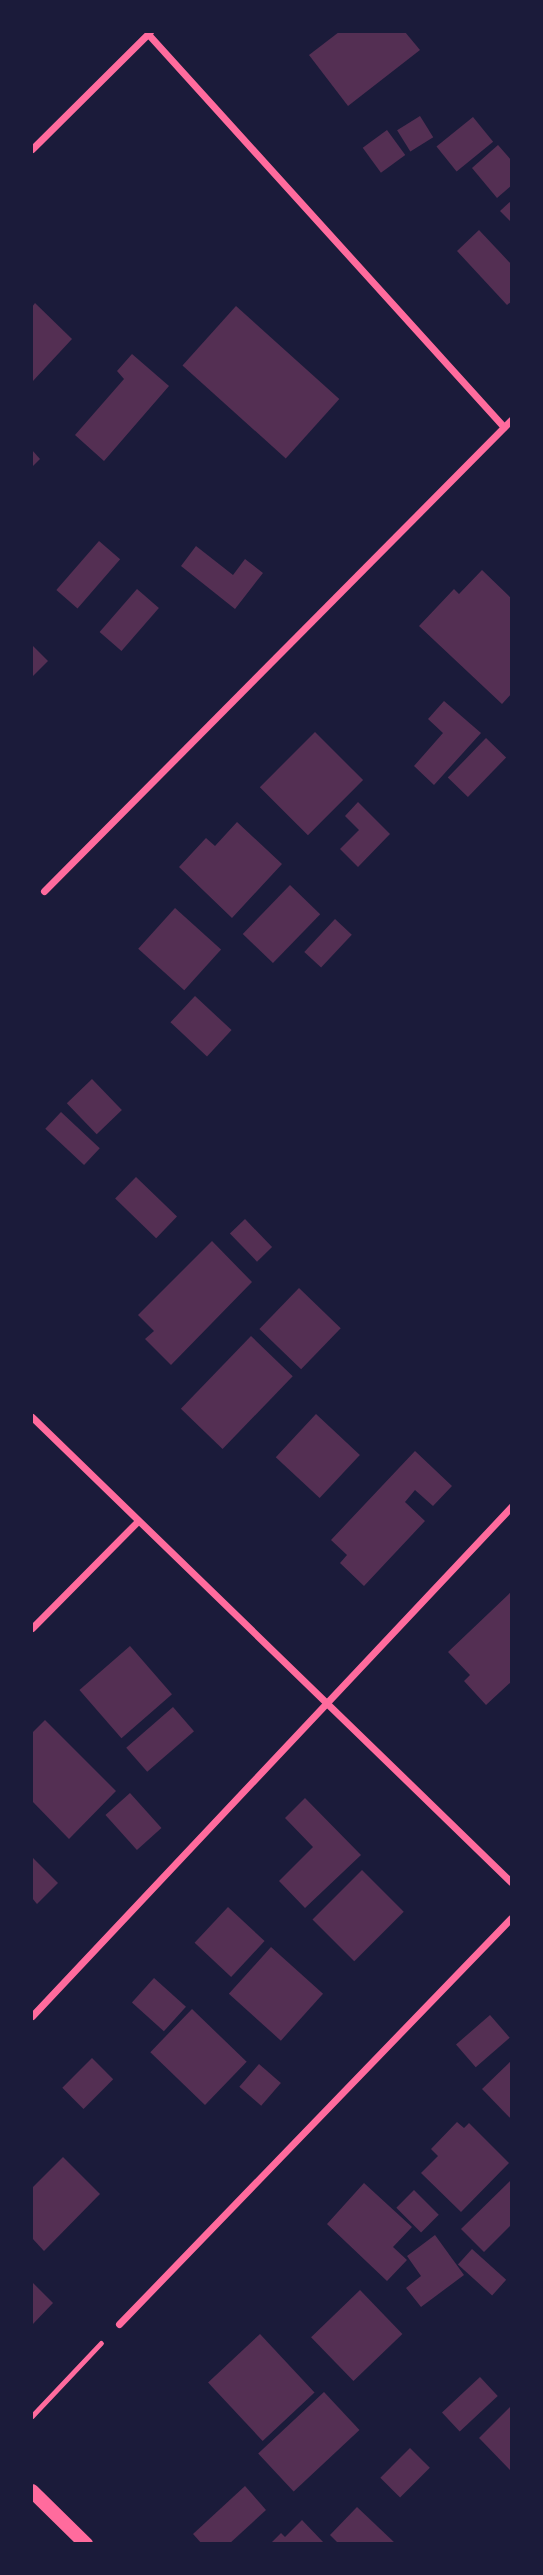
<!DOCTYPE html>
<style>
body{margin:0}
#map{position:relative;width:543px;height:2575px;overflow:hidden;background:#1b1b3a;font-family:"Exo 2",sans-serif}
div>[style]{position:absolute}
.building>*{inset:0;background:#542f53;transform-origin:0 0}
.path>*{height:4.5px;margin:-2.25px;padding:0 2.25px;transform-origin:2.25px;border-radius:2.25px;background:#ff6b9d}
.minor>*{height:7px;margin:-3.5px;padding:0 3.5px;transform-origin:3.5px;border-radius:3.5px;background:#ff6b9d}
.secondary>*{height:14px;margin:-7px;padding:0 7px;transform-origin:7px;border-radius:7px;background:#ff6b9d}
span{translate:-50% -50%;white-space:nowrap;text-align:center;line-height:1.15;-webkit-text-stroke:7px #1b1b3a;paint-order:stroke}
.frame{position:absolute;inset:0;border:33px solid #1b1b3a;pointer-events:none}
</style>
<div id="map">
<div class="building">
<i style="clip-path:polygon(339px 32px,405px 32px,420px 50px,348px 106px,309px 55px)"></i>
<i style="left:420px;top:116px;width:25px;height:27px;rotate:58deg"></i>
<i style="left:473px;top:117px;width:32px;height:47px;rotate:51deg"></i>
<i style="left:387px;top:130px;width:31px;height:30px;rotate:54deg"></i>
<i style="clip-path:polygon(498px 145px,512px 161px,512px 185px,497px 198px,472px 168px)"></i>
<i style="clip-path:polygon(512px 200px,512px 223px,500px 211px)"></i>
<i style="clip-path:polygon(479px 230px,512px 265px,512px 301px,507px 305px,457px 251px)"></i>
<i style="clip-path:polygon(35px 303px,72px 339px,32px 382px,32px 307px)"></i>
<i style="left:236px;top:306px;width:139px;height:80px;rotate:42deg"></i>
<i style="clip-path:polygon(132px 354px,169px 386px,104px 461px,75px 435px,124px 379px,117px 371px)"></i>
<i style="clip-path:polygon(32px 450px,40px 459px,32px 467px)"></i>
<i style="left:99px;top:541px;width:28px;height:65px;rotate:41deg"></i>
<i style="clip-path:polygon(196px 546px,233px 575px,245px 559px,263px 573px,235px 609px,181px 566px)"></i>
<i style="clip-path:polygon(482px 570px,512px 599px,512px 693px,502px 704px,419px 626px,454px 589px,459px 594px)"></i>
<i style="left:137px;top:589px;width:29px;height:57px;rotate:41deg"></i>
<i style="clip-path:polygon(32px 645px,48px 661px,32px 677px)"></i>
<i style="clip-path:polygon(444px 701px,481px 733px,434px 785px,414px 766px,443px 733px,428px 719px)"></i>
<i style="left:315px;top:732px;width:68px;height:78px;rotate:45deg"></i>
<i style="left:486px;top:738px;width:28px;height:55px;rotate:44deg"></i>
<i style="clip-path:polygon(358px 802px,390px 834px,358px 867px,340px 849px,359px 830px,345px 816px)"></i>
<i style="clip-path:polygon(237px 822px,282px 864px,232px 918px,179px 867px,206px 838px,215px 846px)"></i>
<i style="left:290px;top:885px;width:42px;height:68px;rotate:44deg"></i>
<i style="left:175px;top:908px;width:62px;height:55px;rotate:42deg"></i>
<i style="left:335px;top:919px;width:23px;height:45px;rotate:43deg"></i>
<i style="left:195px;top:996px;width:50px;height:36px;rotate:43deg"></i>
<i style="left:92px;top:1079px;width:43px;height:35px;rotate:46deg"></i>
<i style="left:61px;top:1112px;width:53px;height:23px;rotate:43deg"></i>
<i style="left:136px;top:1177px;width:57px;height:30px;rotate:44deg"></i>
<i style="left:245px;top:1219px;width:39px;height:21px;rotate:46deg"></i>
<i style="clip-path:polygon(212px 1241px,252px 1282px,171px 1365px,145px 1339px,154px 1331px,138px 1315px)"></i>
<i style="left:299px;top:1288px;width:58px;height:57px;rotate:44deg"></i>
<i style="left:251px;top:1336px;width:58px;height:101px;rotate:44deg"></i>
<i style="left:316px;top:1414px;width:60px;height:59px;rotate:43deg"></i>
<i style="clip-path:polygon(415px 1451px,452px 1486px,433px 1506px,415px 1490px,405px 1502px,425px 1521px,364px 1586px,340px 1563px,347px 1555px,331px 1540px)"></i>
<i style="clip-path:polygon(512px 1591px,512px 1681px,486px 1705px,464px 1681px,470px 1675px,448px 1652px)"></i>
<i style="left:130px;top:1646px;width:64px;height:67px;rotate:49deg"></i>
<i style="left:173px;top:1707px;width:32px;height:62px;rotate:49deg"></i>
<i style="clip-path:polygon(45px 1720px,116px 1791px,69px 1839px,32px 1801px,32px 1733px)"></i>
<i style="left:130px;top:1793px;width:47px;height:33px;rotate:48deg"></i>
<i style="clip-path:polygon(305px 1798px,361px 1855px,305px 1908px,279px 1881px,313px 1847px,285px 1818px)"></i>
<i style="clip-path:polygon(32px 1857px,58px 1883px,37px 1904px,32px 1898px)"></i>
<i style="left:362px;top:1870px;width:59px;height:70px;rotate:45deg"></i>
<i style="left:228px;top:1907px;width:50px;height:49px;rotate:43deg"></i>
<i style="left:271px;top:1947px;width:70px;height:63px;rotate:42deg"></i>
<i style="left:154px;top:1978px;width:43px;height:33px;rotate:42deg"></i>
<i style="left:192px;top:2009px;width:76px;height:60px;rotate:44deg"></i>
<i style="left:490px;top:2015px;width:30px;height:45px;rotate:49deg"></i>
<i style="left:92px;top:2058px;width:30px;height:42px;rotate:45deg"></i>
<i style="clip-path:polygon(512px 2060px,512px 2120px,482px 2089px)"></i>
<i style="left:259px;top:2064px;width:29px;height:30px;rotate:41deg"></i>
<i style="clip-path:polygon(457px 2122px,464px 2128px,469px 2123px,509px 2163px,461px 2212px,421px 2173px,438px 2156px,431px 2149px)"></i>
<i style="clip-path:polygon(63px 2157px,100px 2194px,44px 2251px,32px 2238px,32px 2188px)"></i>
<i style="clip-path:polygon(512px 2179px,512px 2224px,484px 2252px,461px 2229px)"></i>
<i style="clip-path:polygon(364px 2183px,412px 2227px,393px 2247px,407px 2260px,387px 2281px,327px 2224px)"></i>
<i style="left:414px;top:2190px;width:35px;height:25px;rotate:45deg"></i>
<i style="clip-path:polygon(435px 2235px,464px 2275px,421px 2307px,406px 2288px,421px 2276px,407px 2256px)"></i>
<i style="left:472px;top:2249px;width:46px;height:21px;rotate:42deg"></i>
<i style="clip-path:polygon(32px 2282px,53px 2303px,32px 2325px)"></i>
<i style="left:360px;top:2290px;width:61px;height:68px;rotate:46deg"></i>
<i style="left:260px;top:2334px;width:80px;height:71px;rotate:47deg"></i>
<i style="left:480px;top:2377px;width:26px;height:52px;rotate:47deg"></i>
<i style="left:324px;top:2392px;width:52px;height:90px;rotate:47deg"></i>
<i style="clip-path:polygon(512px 2405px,512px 2472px,479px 2438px)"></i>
<i style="left:410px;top:2448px;width:28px;height:42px;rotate:45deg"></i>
<i style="clip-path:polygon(245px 2486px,266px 2510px,229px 2544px,202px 2544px,193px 2534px)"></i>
<i style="clip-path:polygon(357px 2507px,396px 2544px,339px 2544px,330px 2535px)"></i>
<i style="clip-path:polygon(302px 2520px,325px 2544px,270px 2544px,281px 2533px,285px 2537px)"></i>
</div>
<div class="path">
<i style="left:32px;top:2416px;width:100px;rotate:-46.6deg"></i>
</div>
<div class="minor">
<i style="left:148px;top:34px;width:530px;rotate:47.83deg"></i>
<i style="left:32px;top:149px;width:166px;rotate:-44.8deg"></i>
<i style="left:44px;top:891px;width:665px;rotate:-45.24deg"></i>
<i style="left:32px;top:1417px;width:669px;rotate:44.15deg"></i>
<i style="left:32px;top:1628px;width:149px;rotate:-45.3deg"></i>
<i style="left:32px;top:2016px;width:700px;rotate:-46.74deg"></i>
<i style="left:119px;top:2324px;width:566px;rotate:-46deg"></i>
</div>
<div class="secondary">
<i style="left:32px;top:2491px;width:76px;rotate:44.5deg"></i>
</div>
<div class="frame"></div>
</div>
